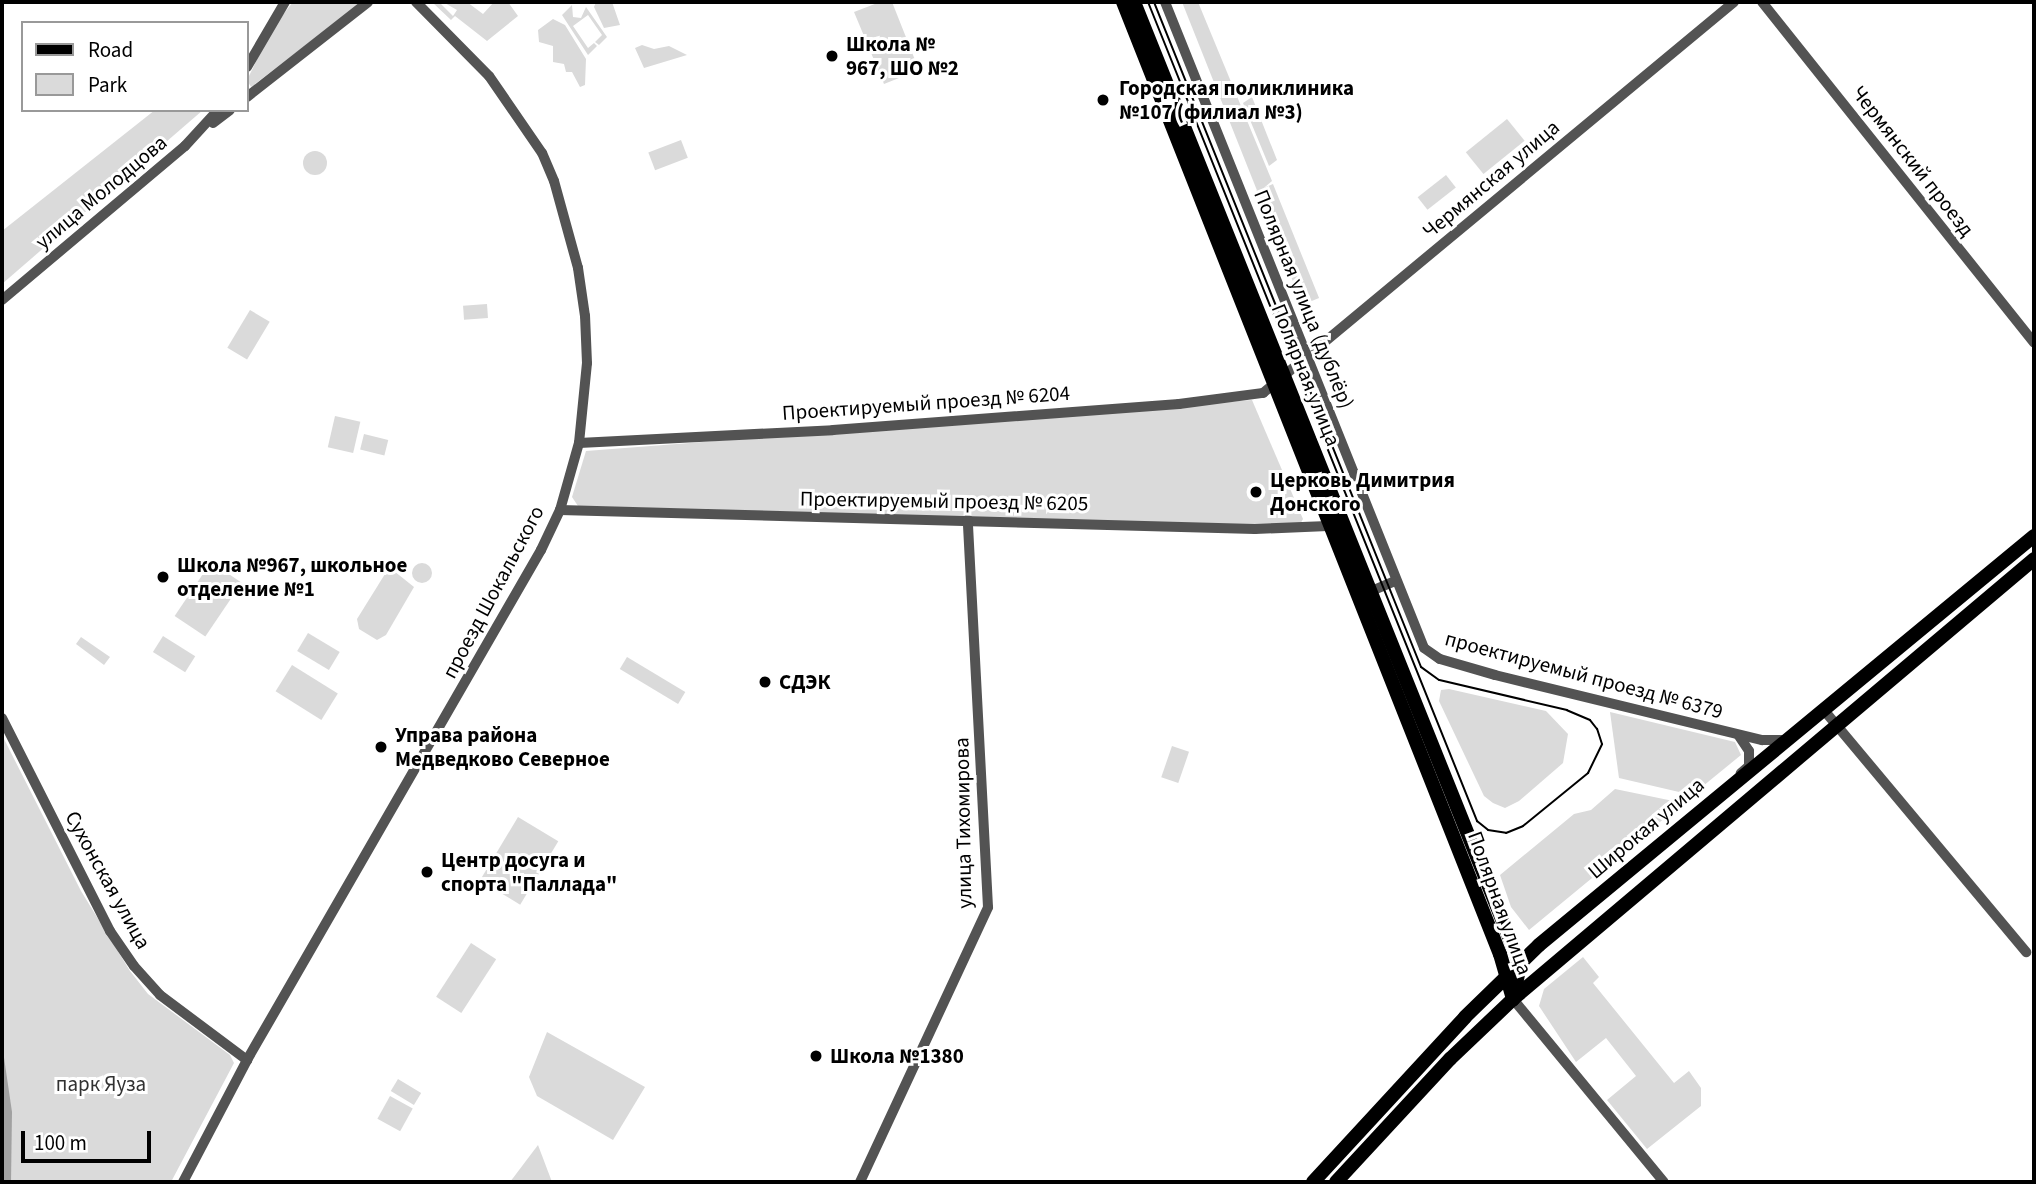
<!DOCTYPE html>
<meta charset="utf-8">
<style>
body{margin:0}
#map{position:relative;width:2036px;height:1184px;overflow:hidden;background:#fff;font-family:"Source Sans 3",sans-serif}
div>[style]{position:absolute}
.green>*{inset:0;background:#dadada;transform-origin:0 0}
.round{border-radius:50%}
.water>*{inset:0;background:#a1a1a1}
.minor>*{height:10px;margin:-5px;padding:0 5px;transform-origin:5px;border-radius:5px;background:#535353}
.major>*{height:14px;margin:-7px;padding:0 7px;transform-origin:7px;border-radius:7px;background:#000}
.tram>*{height:2px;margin:-1px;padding:0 1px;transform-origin:1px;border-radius:1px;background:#000}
.dots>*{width:19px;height:19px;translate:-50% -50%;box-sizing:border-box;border:4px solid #fff;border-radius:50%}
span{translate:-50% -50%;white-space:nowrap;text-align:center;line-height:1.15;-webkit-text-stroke:6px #fff;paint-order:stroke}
.poi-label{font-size:21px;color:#000;font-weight:700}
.left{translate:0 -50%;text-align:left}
.street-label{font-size:21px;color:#000}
.park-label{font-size:21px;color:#313131}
.frame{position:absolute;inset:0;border:4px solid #000;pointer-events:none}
.legend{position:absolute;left:21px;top:21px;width:228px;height:91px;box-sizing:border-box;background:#fff;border:2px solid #999;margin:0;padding:9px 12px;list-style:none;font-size:21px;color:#000}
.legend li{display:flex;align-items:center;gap:14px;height:35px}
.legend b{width:35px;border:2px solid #999}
.scale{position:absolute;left:21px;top:1131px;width:130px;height:32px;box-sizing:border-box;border:4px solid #000;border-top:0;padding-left:9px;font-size:21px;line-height:24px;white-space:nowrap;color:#000;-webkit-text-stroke:5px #fff;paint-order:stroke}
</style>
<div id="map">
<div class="green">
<i style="clip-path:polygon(293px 2px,362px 2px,251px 87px,247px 80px,273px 27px)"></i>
<i style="clip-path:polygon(432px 2px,439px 2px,453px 16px,457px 10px,443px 2px,467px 2px,483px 14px,494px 2px,508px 2px,518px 16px,487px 41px,455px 16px,451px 20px)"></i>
<i style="clip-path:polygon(596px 2px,612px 2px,620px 25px,604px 28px,594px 7px)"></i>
<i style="clip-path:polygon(880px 2px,892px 2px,919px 70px,884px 84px,854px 12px)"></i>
<i style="clip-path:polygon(1182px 2px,1198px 2px,1272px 181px,1258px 193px)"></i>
<i style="clip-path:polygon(572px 5px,573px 17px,581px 18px,586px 7px,607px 37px,599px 45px,595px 42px,602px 35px,588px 15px,573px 26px,588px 48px,594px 43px,597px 46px,588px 55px,562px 15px)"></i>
<i style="clip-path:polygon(553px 19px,565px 25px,586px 59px,585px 85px,580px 87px,572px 72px,566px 72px,564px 64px,553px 62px,553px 46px,539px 42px,538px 30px)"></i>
<i style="clip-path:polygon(642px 45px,654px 49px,669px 46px,687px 55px,644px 68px,635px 48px)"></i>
<i style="clip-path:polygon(1252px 97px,1277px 160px,1269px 166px,1243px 103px)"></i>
<i style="clip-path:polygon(155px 110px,203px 110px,2px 284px,2px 231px)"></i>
<i style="left:1507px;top:119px;width:28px;height:53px;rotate:51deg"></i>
<i style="left:681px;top:140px;width:19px;height:35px;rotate:69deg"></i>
<i class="round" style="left:303px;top:151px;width:24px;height:24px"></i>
<i style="left:1446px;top:175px;width:16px;height:36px;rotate:52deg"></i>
<i style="left:1273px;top:184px;width:123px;height:18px;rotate:68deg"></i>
<i style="left:487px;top:304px;width:14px;height:24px;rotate:86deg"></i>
<i style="left:250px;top:310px;width:23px;height:44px;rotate:31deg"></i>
<i style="clip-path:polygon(1252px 400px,1303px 519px,1299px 526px,578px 506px,572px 497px,586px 451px)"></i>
<i style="left:335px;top:416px;width:26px;height:32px;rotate:13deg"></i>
<i style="left:364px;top:434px;width:25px;height:16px;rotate:14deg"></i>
<i style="left:211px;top:562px;width:37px;height:65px;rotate:34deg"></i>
<i class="round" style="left:412px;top:563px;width:20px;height:20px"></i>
<i style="clip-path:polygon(394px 571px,414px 587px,386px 635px,377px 640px,359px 629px,357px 619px,385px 574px)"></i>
<i style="left:308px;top:633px;width:37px;height:21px;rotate:31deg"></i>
<i style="left:163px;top:636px;width:38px;height:19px;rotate:32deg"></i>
<i style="clip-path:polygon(81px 637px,110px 657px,104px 665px,76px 644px)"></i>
<i style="left:627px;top:657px;width:68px;height:14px;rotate:31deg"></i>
<i style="left:292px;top:665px;width:54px;height:31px;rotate:32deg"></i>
<i style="clip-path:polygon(1449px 689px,1546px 711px,1568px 734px,1563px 763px,1519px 801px,1505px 808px,1493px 803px,1484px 796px,1439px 701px,1441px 690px)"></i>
<i style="clip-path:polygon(1610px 712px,1735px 742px,1741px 755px,1692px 795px,1619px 778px)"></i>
<i style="clip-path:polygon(2px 735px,81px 891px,130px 971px,148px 994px,230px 1055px,234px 1063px,171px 1182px,2px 1182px)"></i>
<i style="left:1172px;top:746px;width:18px;height:33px;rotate:19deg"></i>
<i style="clip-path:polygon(1615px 789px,1683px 803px,1529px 930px,1511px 907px,1500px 875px,1574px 814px,1591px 810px)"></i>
<i style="left:518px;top:817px;width:47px;height:74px;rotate:31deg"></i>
<i style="left:471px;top:943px;width:30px;height:64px;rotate:33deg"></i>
<i style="clip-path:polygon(1583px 957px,1599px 977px,1593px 983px,1674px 1083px,1689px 1071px,1701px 1088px,1701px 1106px,1647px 1149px,1607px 1100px,1636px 1076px,1606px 1038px,1576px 1062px,1539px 1006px,1544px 989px)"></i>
<i style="clip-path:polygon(547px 1032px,645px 1087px,613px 1140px,537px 1096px,529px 1077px)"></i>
<i style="left:398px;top:1079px;width:27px;height:14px;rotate:31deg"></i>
<i style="left:390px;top:1096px;width:26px;height:26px;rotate:29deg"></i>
<i style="clip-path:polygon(538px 1145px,552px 1182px,510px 1182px)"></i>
</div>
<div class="water">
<i style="clip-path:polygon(2px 1044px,12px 1112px,11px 1182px,3px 1182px)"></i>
</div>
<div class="minor">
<i style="left:1165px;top:2px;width:696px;rotate:68.15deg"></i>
<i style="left:1424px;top:648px;width:19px;rotate:35deg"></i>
<i style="left:1440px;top:659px;width:57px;rotate:16.2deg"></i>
<i style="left:1495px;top:675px;width:275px;rotate:13.7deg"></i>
<i style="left:1762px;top:740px;width:24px"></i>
<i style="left:1762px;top:2px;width:436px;rotate:51.4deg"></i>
<i style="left:247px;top:67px;width:75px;rotate:-59.7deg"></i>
<i style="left:247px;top:97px;width:154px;rotate:-38.1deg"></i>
<i style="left:213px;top:123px;width:21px;rotate:-37deg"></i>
<i style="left:2px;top:300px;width:239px;rotate:-40.1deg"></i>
<i style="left:185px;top:146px;width:49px;rotate:-47.5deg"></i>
<i style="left:579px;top:443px;width:254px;rotate:-2.9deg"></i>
<i style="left:833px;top:430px;width:347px;rotate:-4.3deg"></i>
<i style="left:1179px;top:404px;width:85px;rotate:-7.5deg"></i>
<i style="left:1263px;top:393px;width:612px;rotate:-39.7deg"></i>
<i style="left:560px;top:510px;width:695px;rotate:1.57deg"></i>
<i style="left:1255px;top:529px;width:73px;rotate:-2.4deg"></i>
<i style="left:1369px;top:592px;width:28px;rotate:-23deg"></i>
<i style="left:1823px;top:709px;width:317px;rotate:50.1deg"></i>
<i style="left:2px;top:718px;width:239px;rotate:63.1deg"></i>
<i style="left:110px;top:931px;width:42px;rotate:55.6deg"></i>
<i style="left:134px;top:966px;width:39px;rotate:48deg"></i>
<i style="left:160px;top:995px;width:109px;rotate:36.8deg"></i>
<i style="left:1739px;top:736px;width:18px;rotate:56deg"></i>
<i style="left:1749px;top:751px;width:15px;rotate:90deg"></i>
<i style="left:1749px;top:766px;width:11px;rotate:139deg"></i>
<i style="left:1513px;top:999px;width:237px;rotate:50.5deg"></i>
<i style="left:183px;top:1182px;width:138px;rotate:-62.3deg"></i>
<i style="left:247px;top:1060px;width:589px;rotate:-60.04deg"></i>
<i style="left:541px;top:550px;width:44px;rotate:-64.6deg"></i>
<i style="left:560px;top:510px;width:70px;rotate:-74.2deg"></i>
<i style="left:579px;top:443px;width:80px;rotate:-84.3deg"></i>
<i style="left:587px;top:363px;width:47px;rotate:-92.4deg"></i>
<i style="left:585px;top:316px;width:49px;rotate:-98.3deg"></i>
<i style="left:578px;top:268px;width:90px;rotate:-105.4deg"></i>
<i style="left:554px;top:181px;width:30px;rotate:-113deg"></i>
<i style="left:542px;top:153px;width:93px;rotate:-124.5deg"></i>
<i style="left:489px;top:76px;width:104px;rotate:-134.6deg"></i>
<i style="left:860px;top:1182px;width:303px;rotate:-65deg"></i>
<i style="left:988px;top:907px;width:388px;rotate:-93deg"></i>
</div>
<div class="major">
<i style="left:1123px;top:2px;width:1024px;rotate:68.4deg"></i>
<i style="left:1500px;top:954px;width:47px;rotate:73.9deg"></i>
<i style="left:1134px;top:2px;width:1037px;rotate:68.14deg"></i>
<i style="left:1520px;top:964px;width:36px;rotate:101deg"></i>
<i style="left:1313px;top:1182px;width:224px;rotate:-47.3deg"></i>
<i style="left:1465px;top:1017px;width:103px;rotate:-44.2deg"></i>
<i style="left:1539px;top:945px;width:642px;rotate:-39.57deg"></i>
<i style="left:1336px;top:1182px;width:168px;rotate:-47.2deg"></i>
<i style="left:1450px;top:1059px;width:87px;rotate:-43.6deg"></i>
<i style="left:1513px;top:999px;width:682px;rotate:-40.18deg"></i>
</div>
<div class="tram">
<i style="left:1148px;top:2px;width:883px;rotate:68.11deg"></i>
<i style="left:1477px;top:821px;width:14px;rotate:39deg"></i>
<i style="left:1488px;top:830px;width:18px;rotate:9deg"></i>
<i style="left:1506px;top:833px;width:18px;rotate:-22deg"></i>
<i style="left:1523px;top:826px;width:84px;rotate:-39.2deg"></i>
<i style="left:1588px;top:773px;width:32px;rotate:-64deg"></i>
<i style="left:1602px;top:744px;width:16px;rotate:-108deg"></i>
<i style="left:1597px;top:729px;width:11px;rotate:-128deg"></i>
<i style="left:1590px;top:720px;width:25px;rotate:-157deg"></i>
<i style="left:1567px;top:710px;width:131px;rotate:-166.8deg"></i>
<i style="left:1439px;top:680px;width:22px;rotate:-144deg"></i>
<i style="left:1421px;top:667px;width:717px;rotate:-111.88deg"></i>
</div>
<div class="dots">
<i style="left:832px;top:56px;background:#000"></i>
<i style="left:1103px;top:100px;background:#000"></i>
<i style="left:1256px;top:492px;background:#000"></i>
<i style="left:163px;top:577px;background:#000"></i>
<i style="left:765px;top:682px;background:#000"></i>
<i style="left:381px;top:747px;background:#000"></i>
<i style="left:427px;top:872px;background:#000"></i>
<i style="left:816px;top:1056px;background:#000"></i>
</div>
<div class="poi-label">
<span class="left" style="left:846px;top:56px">Школа №<br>967, ШО №2</span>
<span class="left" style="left:1119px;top:100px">Городская поликлиника<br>№107 (филиал №3)</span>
<span class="left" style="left:1270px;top:492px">Церковь Димитрия<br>Донского</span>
<span class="left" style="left:177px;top:577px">Школа №967, школьное<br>отделение №1</span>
<span class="left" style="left:779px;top:682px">СДЭК</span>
<span class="left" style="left:395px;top:747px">Управа района<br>Медведково Северное</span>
<span class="left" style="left:441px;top:872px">Центр досуга и<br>спорта "Паллада"</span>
<span class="left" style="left:830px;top:1056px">Школа №1380</span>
</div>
<div class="street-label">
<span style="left:1913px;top:161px;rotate:52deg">Чермянский проезд</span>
<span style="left:1491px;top:179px;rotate:-40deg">Чермянская улица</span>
<span style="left:101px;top:192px;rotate:-40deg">улица Молодцова</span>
<span style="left:1304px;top:299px;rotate:68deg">Полярная улица (дублёр)</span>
<span style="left:1306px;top:375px;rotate:68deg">Полярная улица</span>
<span style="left:926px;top:403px;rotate:-4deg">Проектируемый проезд № 6204</span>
<span style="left:944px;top:501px;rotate:1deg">Проектируемый проезд № 6205</span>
<span style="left:493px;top:592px;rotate:-62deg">проезд Шокальского</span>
<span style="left:1584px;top:675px;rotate:15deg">проектируемый проезд № 6379</span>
<span style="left:963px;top:823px;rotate:-91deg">улица Тихомирова</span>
<span style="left:1646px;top:828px;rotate:-40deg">Широкая улица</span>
<span style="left:108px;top:880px;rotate:61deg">Сухонская улица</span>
<span style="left:1500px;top:903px;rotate:70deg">Полярная улица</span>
</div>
<div class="park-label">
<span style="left:101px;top:1084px">парк Яуза</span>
</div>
<div class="frame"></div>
<ul class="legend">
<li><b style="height:9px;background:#000"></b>Road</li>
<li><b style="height:19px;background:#dadada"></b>Park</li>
</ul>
<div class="scale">100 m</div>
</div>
